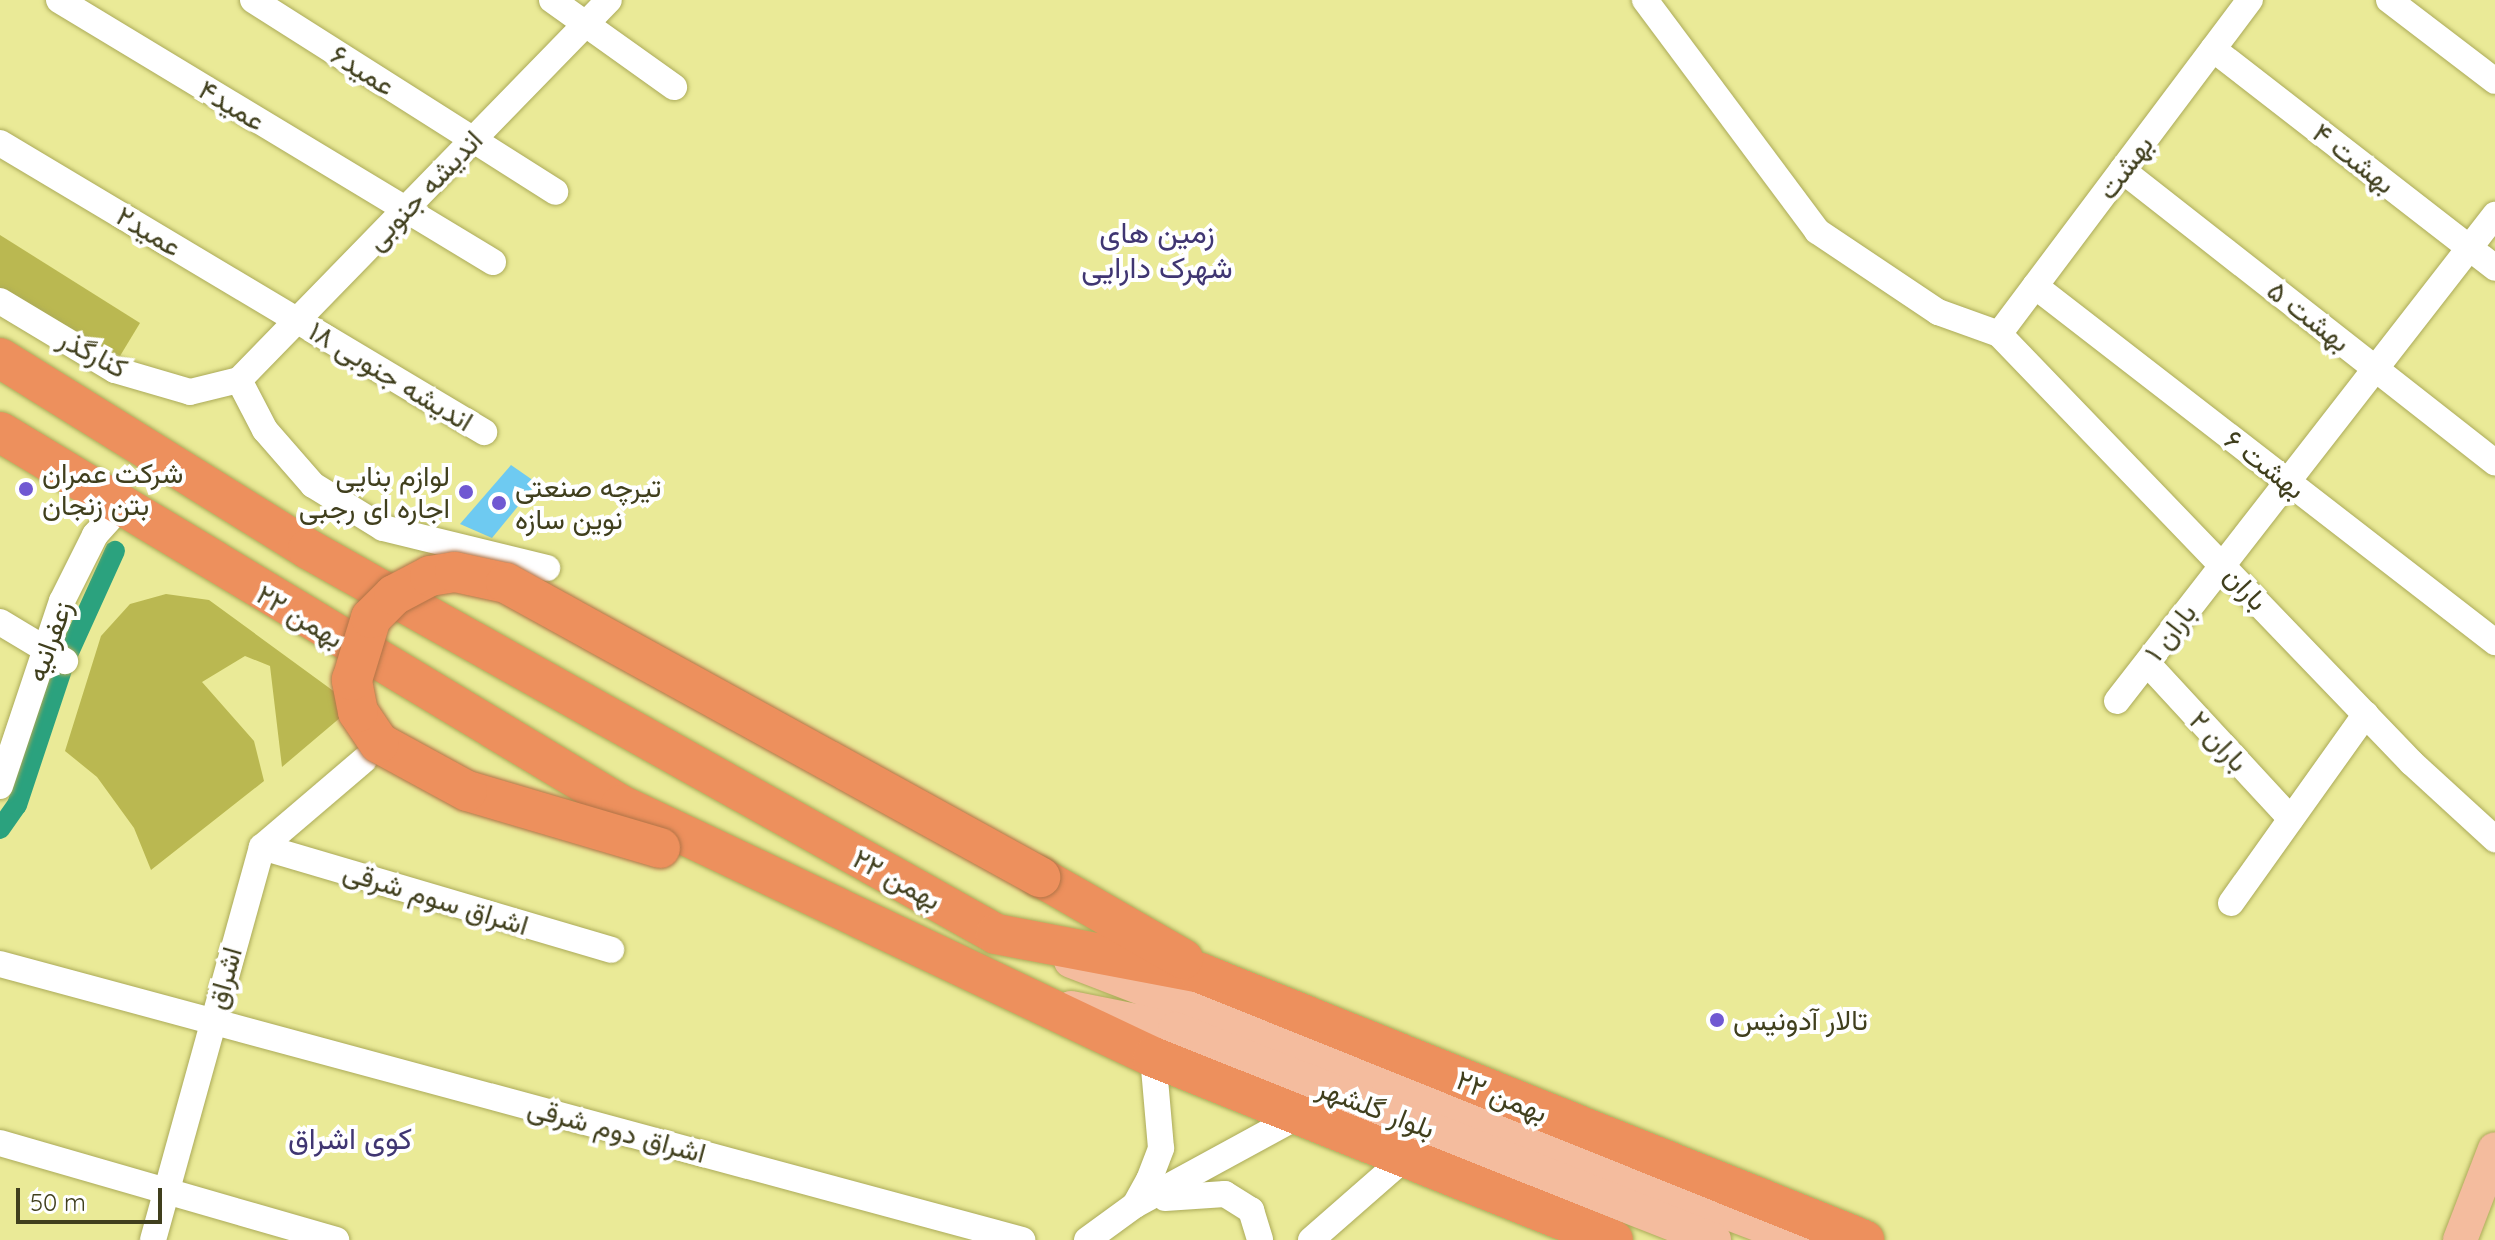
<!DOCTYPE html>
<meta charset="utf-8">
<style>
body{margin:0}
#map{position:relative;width:2495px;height:1240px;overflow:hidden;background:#eaea97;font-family:Quicksand,Vazirmatn,sans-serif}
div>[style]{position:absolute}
.green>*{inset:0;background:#bab851}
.canal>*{height:20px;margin:-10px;padding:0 10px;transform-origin:10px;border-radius:10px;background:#2ba27e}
.building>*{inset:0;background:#6ecaf1}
.roads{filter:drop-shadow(0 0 2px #abaa59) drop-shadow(0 0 2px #abaa59)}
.minor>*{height:26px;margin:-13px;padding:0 13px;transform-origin:13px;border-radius:13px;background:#fff}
.major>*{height:34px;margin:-17px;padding:0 17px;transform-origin:17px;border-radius:17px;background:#f4bc9e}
.highway>*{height:40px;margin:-20px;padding:0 20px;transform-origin:20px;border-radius:20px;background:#ed905d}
.bridges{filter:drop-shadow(0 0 2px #b07447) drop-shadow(0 0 2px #b07447)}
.highway-bridge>*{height:40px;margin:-20px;padding:0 20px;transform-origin:20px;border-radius:20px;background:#ed905d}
.dots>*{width:22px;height:22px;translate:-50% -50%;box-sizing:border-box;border:4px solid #fff;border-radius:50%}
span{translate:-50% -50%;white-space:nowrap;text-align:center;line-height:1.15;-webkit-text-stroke:8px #fff;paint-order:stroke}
.street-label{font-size:28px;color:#403f1d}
.poi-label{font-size:28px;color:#403f1d}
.left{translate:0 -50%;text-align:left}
.right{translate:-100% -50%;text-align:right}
.neighbourhood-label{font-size:30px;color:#403672}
.scale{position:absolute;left:16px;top:1188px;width:146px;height:36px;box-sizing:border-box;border:4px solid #403f1d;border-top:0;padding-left:10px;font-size:24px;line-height:28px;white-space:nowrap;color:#403f1d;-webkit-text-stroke:6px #fff;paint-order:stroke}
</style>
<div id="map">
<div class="green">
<i style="clip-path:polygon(0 235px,140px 323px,120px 356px,0 288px)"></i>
<i style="clip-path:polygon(166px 594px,209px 600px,354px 706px,282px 767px,270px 666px,245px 656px,202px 682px,254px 741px,264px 781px,151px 870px,134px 828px,97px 777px,65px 751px,101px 636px,130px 604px)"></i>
</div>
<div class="canal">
<i style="left:0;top:829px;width:29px;rotate:-55deg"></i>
<i style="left:17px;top:805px;width:152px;rotate:-71.6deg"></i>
<i style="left:65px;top:661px;width:121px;rotate:-65.6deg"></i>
</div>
<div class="building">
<i style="clip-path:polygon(511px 465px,537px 483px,492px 538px,460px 524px)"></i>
</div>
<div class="roads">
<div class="minor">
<i style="left:59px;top:0;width:507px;rotate:31.12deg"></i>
<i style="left:253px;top:0;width:358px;rotate:32.4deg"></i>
<i style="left:552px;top:0;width:150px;rotate:35.5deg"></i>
<i style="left:1645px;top:0;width:288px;rotate:53.3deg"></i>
<i style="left:1817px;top:231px;width:146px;rotate:33.8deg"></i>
<i style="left:1938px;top:312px;width:65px;rotate:19.8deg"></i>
<i style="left:2389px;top:0;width:133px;rotate:37.4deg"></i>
<i style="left:2213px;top:49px;width:357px;rotate:37.8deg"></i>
<i style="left:0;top:143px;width:564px;rotate:30.84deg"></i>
<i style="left:2122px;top:170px;width:474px;rotate:38.1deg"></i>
<i style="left:2035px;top:286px;width:582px;rotate:37.74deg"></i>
<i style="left:0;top:301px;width:134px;rotate:31deg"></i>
<i style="left:115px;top:370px;width:78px;rotate:16.3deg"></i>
<i style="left:190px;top:392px;width:50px;rotate:-13.8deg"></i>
<i style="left:1999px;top:334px;width:595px;rotate:46.09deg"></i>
<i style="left:2412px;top:763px;width:113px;rotate:42.5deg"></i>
<i style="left:1999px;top:334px;width:418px;rotate:-53.1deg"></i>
<i style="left:239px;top:380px;width:530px;rotate:-45.76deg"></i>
<i style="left:239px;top:380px;width:56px;rotate:62.5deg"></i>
<i style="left:265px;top:430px;width:73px;rotate:48.9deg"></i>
<i style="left:313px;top:485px;width:82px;rotate:31.6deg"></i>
<i style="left:383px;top:528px;width:169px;rotate:13.7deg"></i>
<i style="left:0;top:622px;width:76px;rotate:31deg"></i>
<i style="left:2147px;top:663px;width:212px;rotate:47.3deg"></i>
<i style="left:2117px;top:701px;width:616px;rotate:-52.13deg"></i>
<i style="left:0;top:786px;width:195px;rotate:-71.5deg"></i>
<i style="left:62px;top:601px;width:74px;rotate:-63.4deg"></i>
<i style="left:95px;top:535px;width:38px;rotate:-48deg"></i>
<i style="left:262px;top:847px;width:364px;rotate:16.4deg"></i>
<i style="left:2231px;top:903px;width:232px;rotate:-54.5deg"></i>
<i style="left:0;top:964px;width:1059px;rotate:15.11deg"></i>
<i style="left:0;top:1143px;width:350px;rotate:16.1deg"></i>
<i style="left:1165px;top:1198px;width:60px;rotate:-3.8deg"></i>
<i style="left:1225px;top:1194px;width:31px;rotate:32deg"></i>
<i style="left:1251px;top:1210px;width:31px;rotate:73deg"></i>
<i style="left:1135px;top:1205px;width:186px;rotate:-28.6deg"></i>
<i style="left:153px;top:1240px;width:408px;rotate:-74.5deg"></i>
<i style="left:262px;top:847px;width:134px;rotate:-40.5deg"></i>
<i style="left:1087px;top:1240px;width:59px;rotate:-36.1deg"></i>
<i style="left:1135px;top:1205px;width:29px;rotate:-61deg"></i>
<i style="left:1149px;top:1180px;width:34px;rotate:-69deg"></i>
<i style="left:1161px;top:1148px;width:91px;rotate:-95deg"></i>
<i style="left:1311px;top:1240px;width:128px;rotate:-41.2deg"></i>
</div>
<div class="major">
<i style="left:1071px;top:961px;width:780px;rotate:20.97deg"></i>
<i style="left:1071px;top:1008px;width:106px;rotate:11.4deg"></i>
<i style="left:1175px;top:1029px;width:579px;rotate:21.38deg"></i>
<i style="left:2460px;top:1240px;width:97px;rotate:-69deg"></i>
</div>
<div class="highway">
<i style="left:0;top:358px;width:362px;rotate:31.8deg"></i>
<i style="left:308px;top:549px;width:788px;rotate:29.23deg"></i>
<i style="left:996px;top:934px;width:208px;rotate:10.8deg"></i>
<i style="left:1200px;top:973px;width:716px;rotate:21.91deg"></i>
<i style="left:0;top:432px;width:724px;rotate:30.99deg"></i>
<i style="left:621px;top:805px;width:589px;rotate:25.35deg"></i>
<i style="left:1153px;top:1057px;width:495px;rotate:21.7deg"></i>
<i style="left:1040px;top:877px;width:165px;rotate:29.8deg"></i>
</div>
</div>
<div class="bridges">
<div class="highway-bridge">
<i style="left:660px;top:848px;width:201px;rotate:-163.5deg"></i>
<i style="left:467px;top:791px;width:100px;rotate:-151.4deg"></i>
<i style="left:379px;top:743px;width:37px;rotate:-124deg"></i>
<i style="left:358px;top:712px;width:33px;rotate:-101deg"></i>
<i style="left:352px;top:680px;width:65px;rotate:-73deg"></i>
<i style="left:371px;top:618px;width:33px;rotate:-45deg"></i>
<i style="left:394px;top:595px;width:41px;rotate:-27.8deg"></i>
<i style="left:430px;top:576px;width:25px;rotate:-9deg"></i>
<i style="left:455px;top:572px;width:52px;rotate:12.2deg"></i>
<i style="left:506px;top:583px;width:610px;rotate:28.84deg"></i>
</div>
</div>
<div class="dots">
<i style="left:26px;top:489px;background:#7058d2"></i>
<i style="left:466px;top:492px;background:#7058d2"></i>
<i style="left:499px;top:503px;background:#7058d2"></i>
<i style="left:1717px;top:1020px;background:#7058d2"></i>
</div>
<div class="street-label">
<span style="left:363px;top:70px;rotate:32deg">عمید۶</span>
<span style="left:232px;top:105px;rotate:31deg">عمید۴</span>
<span style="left:2354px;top:158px;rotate:38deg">بهشت ۴</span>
<span style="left:2125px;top:167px;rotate:-53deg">بهشت</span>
<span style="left:424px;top:190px;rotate:-46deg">اندیشه جنوبی</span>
<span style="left:149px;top:231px;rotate:31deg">عمید۲</span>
<span style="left:2309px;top:316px;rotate:38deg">بهشت ۵</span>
<span style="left:93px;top:353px;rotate:28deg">کنارگذر</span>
<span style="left:391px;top:376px;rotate:31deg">اندیشه جنوبی ۱۸</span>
<span style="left:2265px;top:464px;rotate:38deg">بهشت ۶</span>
<span style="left:2246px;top:588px;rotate:47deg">باران</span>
<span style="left:300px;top:616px;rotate:31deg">۲۲ بهمن</span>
<span style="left:2170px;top:632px;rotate:-52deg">باران ۱</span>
<span style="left:49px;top:641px;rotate:-70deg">زعفرانیه</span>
<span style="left:2219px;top:741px;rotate:47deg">باران ۲</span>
<span style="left:897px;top:879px;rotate:29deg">۲۲ بهمن</span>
<span style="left:436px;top:898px;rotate:17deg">اشراق سوم شرقی</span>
<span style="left:224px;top:978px;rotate:-74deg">اشراق</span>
<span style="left:1502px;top:1096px;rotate:22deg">۲۲ بهمن</span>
<span style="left:1376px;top:1108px;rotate:21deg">بلوار گلشهر</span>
<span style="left:617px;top:1130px;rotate:15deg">اشراق دوم شرقی</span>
</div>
<div class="poi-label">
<span class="left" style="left:42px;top:489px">شرکت عمران<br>بتن زنجان</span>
<span class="right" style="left:450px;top:492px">لوازم بنایی<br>اجاره ای رجبی</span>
<span class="left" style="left:515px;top:503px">تیرچه صنعتی<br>نوین سازه</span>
<span class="left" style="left:1733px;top:1020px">تالار آدونیس</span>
</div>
<div class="neighbourhood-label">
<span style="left:1157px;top:249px">زمین های<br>شهرک دارایی</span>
<span style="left:350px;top:1138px">کوی اشراق</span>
</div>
<div class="scale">50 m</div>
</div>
